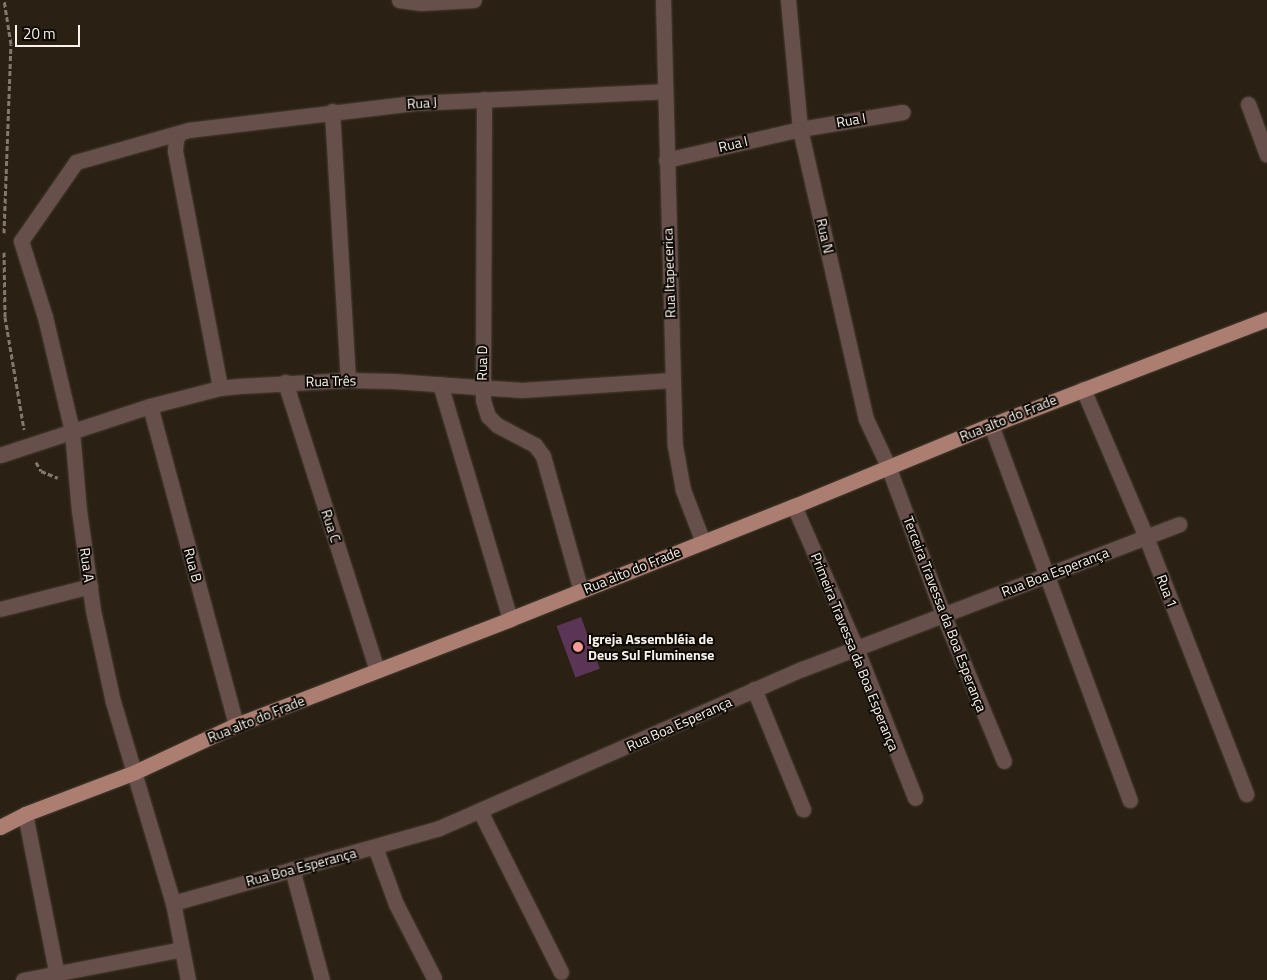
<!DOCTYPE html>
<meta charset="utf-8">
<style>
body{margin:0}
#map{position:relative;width:1267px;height:980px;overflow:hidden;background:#2a2114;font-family:"Titillium Web",sans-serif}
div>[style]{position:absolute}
.building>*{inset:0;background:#5a3555;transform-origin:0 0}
.path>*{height:3px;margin-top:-1.5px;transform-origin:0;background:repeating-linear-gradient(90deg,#81796e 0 5px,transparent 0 7.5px)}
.roads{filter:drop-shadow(0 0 1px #473e32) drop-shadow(0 0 1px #473e32)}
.minor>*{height:15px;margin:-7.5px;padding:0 7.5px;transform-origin:7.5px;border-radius:7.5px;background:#67504b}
.major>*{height:15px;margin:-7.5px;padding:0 7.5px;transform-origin:7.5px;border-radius:7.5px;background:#ac7d71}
.dots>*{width:14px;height:14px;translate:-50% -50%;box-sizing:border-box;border:2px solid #0f0b06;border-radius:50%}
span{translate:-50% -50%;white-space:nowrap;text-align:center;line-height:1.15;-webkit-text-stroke:4px #0f0b06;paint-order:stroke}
.street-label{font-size:14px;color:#f8f2ea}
.poi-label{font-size:14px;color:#f8f2ea;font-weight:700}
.left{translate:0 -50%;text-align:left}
.scale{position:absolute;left:15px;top:25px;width:65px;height:22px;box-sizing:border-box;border:2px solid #f8f2ea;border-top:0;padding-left:6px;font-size:15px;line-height:18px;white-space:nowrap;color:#f8f2ea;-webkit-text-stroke:4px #0f0b06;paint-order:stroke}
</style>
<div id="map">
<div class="building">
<i style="left:581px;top:617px;width:55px;height:26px;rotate:70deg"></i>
</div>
<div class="path">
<i style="left:4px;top:233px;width:189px;rotate:-87.9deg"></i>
<i style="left:11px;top:44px;width:45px;rotate:-99deg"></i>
<i style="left:4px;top:252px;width:65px;rotate:89.1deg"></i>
<i style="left:5px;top:317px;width:114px;rotate:80.4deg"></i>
<i style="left:36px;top:462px;width:10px;rotate:61deg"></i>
<i style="left:41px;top:471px;width:18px;rotate:22deg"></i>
</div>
<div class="roads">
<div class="minor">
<i style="left:399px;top:0;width:22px;rotate:8deg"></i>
<i style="left:421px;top:3px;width:53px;rotate:-3.2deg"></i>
<i style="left:663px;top:0;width:446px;rotate:88.5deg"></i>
<i style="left:675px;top:446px;width:45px;rotate:79.7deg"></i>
<i style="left:683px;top:490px;width:56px;rotate:69deg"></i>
<i style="left:788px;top:0;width:130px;rotate:84.7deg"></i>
<i style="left:800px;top:129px;width:297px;rotate:77.2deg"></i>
<i style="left:866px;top:419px;width:52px;rotate:64.9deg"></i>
<i style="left:888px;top:466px;width:158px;rotate:69.6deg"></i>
<i style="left:943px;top:614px;width:159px;rotate:67.5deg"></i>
<i style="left:484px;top:99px;width:301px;rotate:90.2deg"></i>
<i style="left:483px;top:400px;width:17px;rotate:73deg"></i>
<i style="left:488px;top:416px;width:13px;rotate:45deg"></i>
<i style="left:497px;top:425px;width:43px;rotate:27.8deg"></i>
<i style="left:535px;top:445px;width:14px;rotate:54deg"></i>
<i style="left:543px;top:456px;width:140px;rotate:74.3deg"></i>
<i style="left:1248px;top:104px;width:54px;rotate:69.6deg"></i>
<i style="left:332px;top:111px;width:269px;rotate:86.6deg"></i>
<i style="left:180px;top:133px;width:7px;rotate:124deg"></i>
<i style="left:176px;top:139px;width:12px;rotate:95deg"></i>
<i style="left:175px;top:151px;width:241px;rotate:79.2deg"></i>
<i style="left:666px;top:160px;width:138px;rotate:-13deg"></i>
<i style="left:800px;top:129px;width:104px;rotate:-9.4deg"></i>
<i style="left:285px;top:382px;width:302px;rotate:72.3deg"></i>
<i style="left:440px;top:384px;width:245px;rotate:73.4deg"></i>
<i style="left:1083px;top:389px;width:161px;rotate:66.9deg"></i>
<i style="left:1146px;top:537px;width:276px;rotate:68.7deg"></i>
<i style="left:150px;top:406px;width:330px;rotate:74.9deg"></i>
<i style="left:991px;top:425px;width:400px;rotate:69.7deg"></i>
<i style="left:0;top:455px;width:158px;rotate:-18.1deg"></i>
<i style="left:150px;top:406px;width:72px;rotate:-14.4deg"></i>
<i style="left:220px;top:388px;width:19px;rotate:-6deg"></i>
<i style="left:239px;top:386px;width:109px;rotate:-3.2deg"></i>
<i style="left:348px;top:380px;width:45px;rotate:1.3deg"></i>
<i style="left:393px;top:381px;width:129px;rotate:4deg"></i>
<i style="left:522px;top:390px;width:150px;rotate:-3.8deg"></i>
<i style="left:794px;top:506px;width:155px;rotate:66.4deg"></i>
<i style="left:856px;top:648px;width:161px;rotate:68.5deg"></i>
<i style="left:0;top:609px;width:93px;rotate:-14.3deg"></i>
<i style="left:754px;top:689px;width:130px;rotate:67.8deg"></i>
<i style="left:480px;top:811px;width:180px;rotate:63.3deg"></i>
<i style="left:25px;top:814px;width:169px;rotate:78.8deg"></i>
<i style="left:375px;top:847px;width:61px;rotate:69.8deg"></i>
<i style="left:396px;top:904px;width:83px;rotate:62.8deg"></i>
<i style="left:292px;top:869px;width:115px;rotate:74.9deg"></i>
<i style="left:173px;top:903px;width:276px;rotate:-15.7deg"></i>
<i style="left:439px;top:828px;width:396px;rotate:-23.7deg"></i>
<i style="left:802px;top:669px;width:404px;rotate:-21deg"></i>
<i style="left:23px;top:980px;width:162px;rotate:-11deg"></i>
<i style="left:188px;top:980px;width:78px;rotate:-101deg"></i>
<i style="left:173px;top:903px;width:210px;rotate:-106.6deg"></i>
<i style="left:113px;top:702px;width:94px;rotate:-102.3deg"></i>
<i style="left:93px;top:610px;width:100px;rotate:-98deg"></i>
<i style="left:79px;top:511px;width:80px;rotate:-95deg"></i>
<i style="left:72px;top:431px;width:117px;rotate:-103.3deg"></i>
<i style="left:45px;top:317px;width:80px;rotate:-107.5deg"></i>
<i style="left:21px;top:241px;width:96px;rotate:-55.2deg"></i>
<i style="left:76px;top:162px;width:116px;rotate:-15.9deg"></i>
<i style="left:188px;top:130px;width:228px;rotate:-6.8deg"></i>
<i style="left:414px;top:103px;width:251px;rotate:-2.7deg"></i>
</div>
<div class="major">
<i style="left:0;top:827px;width:28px;rotate:-27deg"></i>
<i style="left:25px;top:814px;width:118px;rotate:-20.9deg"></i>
<i style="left:135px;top:772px;width:111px;rotate:-25deg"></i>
<i style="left:236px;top:725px;width:294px;rotate:-21.1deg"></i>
<i style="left:510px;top:619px;width:306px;rotate:-21.7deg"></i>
<i style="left:794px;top:506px;width:213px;rotate:-22.4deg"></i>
<i style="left:991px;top:425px;width:296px;rotate:-21deg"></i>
</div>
</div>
<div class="dots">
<i style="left:578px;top:647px;background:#f59b97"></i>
</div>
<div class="street-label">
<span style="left:422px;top:103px;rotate:-4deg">Rua J</span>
<span style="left:851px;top:120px;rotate:-10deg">Rua I</span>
<span style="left:733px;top:144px;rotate:-13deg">Rua l</span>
<span style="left:825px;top:236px;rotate:77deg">Rua N</span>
<span style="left:669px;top:273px;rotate:-92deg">Rua Itapecerica</span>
<span style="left:482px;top:363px;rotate:-89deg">Rua D</span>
<span style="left:331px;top:381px;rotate:-1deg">Rua Três</span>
<span style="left:1008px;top:418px;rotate:-22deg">Rua alto do Frade</span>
<span style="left:331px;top:526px;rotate:72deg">Rua C</span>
<span style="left:87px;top:565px;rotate:82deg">Rua A</span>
<span style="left:193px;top:565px;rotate:75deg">Rua B</span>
<span style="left:632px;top:570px;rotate:-22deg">Rua alto do Frade</span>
<span style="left:1055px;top:572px;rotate:-21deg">Rua Boa Esperança</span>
<span style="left:1167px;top:591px;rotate:69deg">Rua 1</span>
<span style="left:945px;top:614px;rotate:69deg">Terceira Travessa da Boa Esperança</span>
<span style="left:855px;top:652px;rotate:68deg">Primeira Travessa da Boa Esperança</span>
<span style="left:256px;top:719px;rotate:-22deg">Rua alto do Frade</span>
<span style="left:679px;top:724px;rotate:-24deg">Rua Boa Esperança</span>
<span style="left:301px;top:867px;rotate:-15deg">Rua Boa Esperança</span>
</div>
<div class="poi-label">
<span class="left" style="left:588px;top:647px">Igreja Assembléia de<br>Deus Sul Fluminense</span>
</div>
<div class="scale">20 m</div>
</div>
